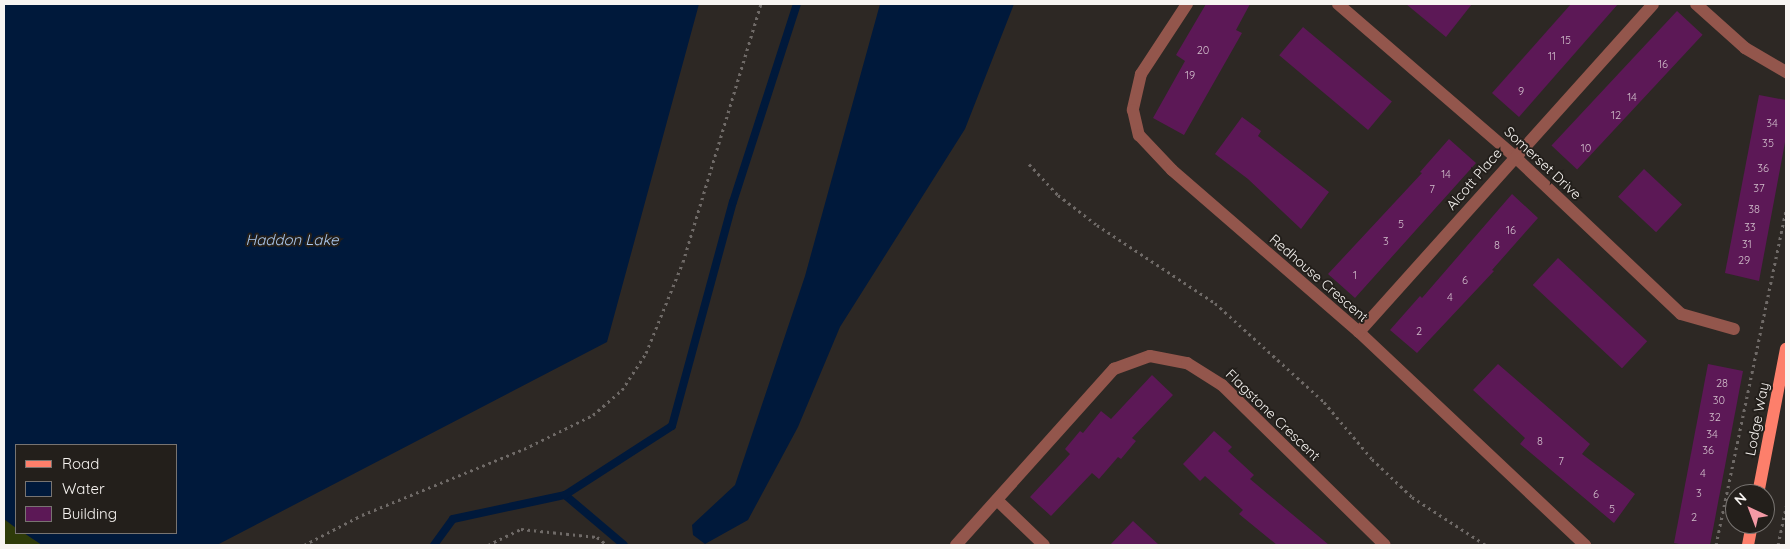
<!DOCTYPE html>
<style>
body{margin:0}
#map{position:relative;width:1790px;height:549px;overflow:hidden;background:#2d2824;font-family:Quicksand,sans-serif}
div>[style]{position:absolute}
.green>*{inset:0;background:#2e3b09}
.water>*{inset:0;background:#00193b}
.stream>*{height:8px;margin:-4px;padding:0 4px;transform-origin:4px;border-radius:4px;background:#00193b}
.building>*{inset:0;background:#5c1856;transform-origin:0 0}
.path>*{height:3px;margin-top:-1.5px;transform-origin:0;background:repeating-linear-gradient(90deg,#6f6a67 0 2.5px,transparent 0 6.5px)}
.minor>*{height:12px;margin:-6px;padding:0 6px;transform-origin:6px;border-radius:6px;background:#93564c}
.primary>*{height:12px;margin:-6px;padding:0 6px;transform-origin:6px;border-radius:6px;background:#fd7f6b}
span{translate:-50% -50%;white-space:nowrap;text-align:center;line-height:1.15;-webkit-text-stroke:4px #231f1b;paint-order:stroke}
.number-label{font-size:11px;color:#d0bdca}
.number-label span{-webkit-text-stroke-width:0}
.street-label{font-size:14px;color:#f7f4f1}
.water-label{font-size:15px;color:#aac8ee;font-style:italic}
.frame{position:absolute;inset:0;border:5px solid #f7f4f1;pointer-events:none}
.legend{position:absolute;left:15px;top:444px;width:162px;height:90px;box-sizing:border-box;background:#231f1b;border:1px solid #787471;margin:0;padding:6px 9px;list-style:none;font-size:15px;color:#f7f4f1}
.legend li{display:flex;align-items:center;gap:10px;height:25px}
.legend b{width:25px;border:1px solid #787471}
.north{position:absolute;left:1725px;top:484px;width:50px;height:50px;box-sizing:border-box;background:#231f1b;border:1px solid #787471;border-radius:50%;rotate:317deg;font-size:14px;font-weight:700;line-height:20px;text-align:center;color:#f7f4f1}
.north::after{content:'';display:block;margin:auto;width:18px;height:22px;background:#f49aa6;clip-path:polygon(50% 0,100% 100%,50% 72%,0 100%)}
</style>
<div id="map">
<div class="green">
<i style="clip-path:polygon(4px 519px,16px 528px,16px 533px,24px 533px,42px 545px,4px 545px)"></i>
</div>
<div class="water">
<i style="clip-path:polygon(4px 4px,699px 4px,607px 342px,217px 545px,42px 545px,24px 533px,176px 533px,176px 445px,16px 445px,16px 528px,4px 519px)"></i>
<i style="clip-path:polygon(880px 4px,1014px 4px,965px 129px,840px 327px,798px 427px,748px 520px,705px 544px,693px 535px,692px 525px,735px 485px,805px 276px)"></i>
</div>
<div class="stream">
<i style="left:565px;top:495px;width:77px;rotate:40.3deg"></i>
<i style="left:434px;top:545px;width:32px;rotate:-54deg"></i>
<i style="left:453px;top:519px;width:115px;rotate:-12.1deg"></i>
<i style="left:565px;top:495px;width:127px;rotate:-32.8deg"></i>
<i style="left:672px;top:426px;width:232px;rotate:-74.8deg"></i>
<i style="left:733px;top:202px;width:208px;rotate:-72.1deg"></i>
</div>
<div class="building">
<i style="clip-path:polygon(1206px 4px,1250px 4px,1236px 30px,1242px 33px,1184px 135px,1153px 118px,1185px 61px,1176px 55px)"></i>
<i style="clip-path:polygon(1406px 4px,1472px 4px,1446px 37px)"></i>
<i style="clip-path:polygon(1571px 4px,1618px 4px,1519px 117px,1492px 93px)"></i>
<i style="left:1677px;top:11px;width:35px;height:184px;rotate:43deg"></i>
<i style="left:1303px;top:27px;width:116px;height:37px;rotate:40deg"></i>
<i style="clip-path:polygon(1759px 95px,1786px 100px,1786px 137px,1759px 281px,1725px 273px)"></i>
<i style="clip-path:polygon(1242px 117px,1261px 131px,1258px 136px,1329px 192px,1301px 229px,1248px 179px,1215px 154px)"></i>
<i style="clip-path:polygon(1449px 139px,1476px 163px,1355px 298px,1328px 274px,1422px 173px,1420px 172px)"></i>
<i style="left:1644px;top:169px;width:52px;height:38px;rotate:43deg"></i>
<i style="clip-path:polygon(1512px 194px,1538px 218px,1492px 270px,1494px 271px,1417px 353px,1390px 330px,1420px 296px,1422px 298px)"></i>
<i style="left:1558px;top:258px;width:122px;height:37px;rotate:43deg"></i>
<i style="clip-path:polygon(1498px 364px,1590px 444px,1582px 454px,1635px 494px,1614px 523px,1520px 444px,1525px 438px,1473px 390px)"></i>
<i style="clip-path:polygon(1708px 364px,1743px 371px,1710px 545px,1685px 545px,1674px 543px)"></i>
<i style="clip-path:polygon(1152px 375px,1173px 395px,1132px 438px,1136px 441px,1121px 459px,1118px 457px,1099px 479px,1092px 473px,1051px 516px,1030px 497px,1070px 454px,1065px 449px,1080px 431px,1083px 433px,1101px 411px,1111px 419px)"></i>
<i style="clip-path:polygon(1214px 431px,1232px 447px,1228px 451px,1254px 475px,1250px 479px,1329px 545px,1277px 545px,1239px 514px,1243px 510px,1205px 476px,1200px 481px,1183px 464px)"></i>
<i style="clip-path:polygon(1133px 521px,1159px 545px,1110px 545px)"></i>
</div>
<div class="path">
<i style="left:1029px;top:164px;width:42px;rotate:46.9deg"></i>
<i style="left:1058px;top:195px;width:49px;rotate:37.6deg"></i>
<i style="left:1097px;top:225px;width:141px;rotate:33.5deg"></i>
<i style="left:1215px;top:303px;width:147px;rotate:42.2deg"></i>
<i style="left:1324px;top:402px;width:75px;rotate:49.9deg"></i>
<i style="left:1372px;top:459px;width:55px;rotate:43.5deg"></i>
<i style="left:1412px;top:497px;width:88px;rotate:33deg"></i>
<i style="left:304px;top:545px;width:65px;rotate:-27.3deg"></i>
<i style="left:362px;top:515px;width:175px;rotate:-22.2deg"></i>
<i style="left:524px;top:449px;width:77px;rotate:-26.2deg"></i>
<i style="left:593px;top:415px;width:38px;rotate:-41deg"></i>
<i style="left:622px;top:390px;width:44px;rotate:-57deg"></i>
<i style="left:646px;top:353px;width:98px;rotate:-67.9deg"></i>
<i style="left:683px;top:262px;width:270px;rotate:-73.2deg"></i>
<i style="left:488px;top:545px;width:37px;rotate:-26deg"></i>
<i style="left:521px;top:529px;width:76px;rotate:6deg"></i>
<i style="left:597px;top:537px;width:13px;rotate:39deg"></i>
<i style="left:1716px;top:545px;width:341px;rotate:-78.2deg"></i>
<i style="left:1778px;top:545px;width:40px;rotate:-78deg"></i>
</div>
<div class="minor">
<i style="left:1187px;top:4px;width:84px;rotate:123.3deg"></i>
<i style="left:1141px;top:74px;width:37px;rotate:103deg"></i>
<i style="left:1133px;top:110px;width:26px;rotate:77deg"></i>
<i style="left:1139px;top:135px;width:48px;rotate:46.7deg"></i>
<i style="left:1172px;top:170px;width:247px;rotate:40.9deg"></i>
<i style="left:1359px;top:332px;width:311px;rotate:43.3deg"></i>
<i style="left:1338px;top:4px;width:233px;rotate:40.8deg"></i>
<i style="left:1514px;top:156px;width:230px;rotate:43.4deg"></i>
<i style="left:1681px;top:314px;width:55px;rotate:15.8deg"></i>
<i style="left:1696px;top:4px;width:66px;rotate:41.9deg"></i>
<i style="left:1745px;top:48px;width:48px;rotate:30.3deg"></i>
<i style="left:1359px;top:332px;width:440px;rotate:-48.1deg"></i>
<i style="left:997px;top:500px;width:65px;rotate:43.8deg"></i>
<i style="left:956px;top:545px;width:237px;rotate:-48.1deg"></i>
<i style="left:1114px;top:369px;width:38px;rotate:-20deg"></i>
<i style="left:1150px;top:356px;width:38px;rotate:11deg"></i>
<i style="left:1187px;top:363px;width:41px;rotate:32.2deg"></i>
<i style="left:1222px;top:385px;width:228px;rotate:44.5deg"></i>
</div>
<div class="primary">
<i style="left:1758px;top:494px;width:148px;rotate:-79.1deg"></i>
<i style="left:1748px;top:545px;width:21px;rotate:-79deg"></i>
</div>
<div class="number-label">
<span style="left:1566px;top:40px">15</span>
<span style="left:1203px;top:50px">20</span>
<span style="left:1552px;top:56px">11</span>
<span style="left:1663px;top:64px">16</span>
<span style="left:1190px;top:75px">19</span>
<span style="left:1521px;top:91px">9</span>
<span style="left:1632px;top:97px">14</span>
<span style="left:1616px;top:115px">12</span>
<span style="left:1772px;top:123px">34</span>
<span style="left:1768px;top:143px">35</span>
<span style="left:1586px;top:148px">10</span>
<span style="left:1763px;top:168px">36</span>
<span style="left:1446px;top:174px">14</span>
<span style="left:1759px;top:188px">37</span>
<span style="left:1432px;top:189px">7</span>
<span style="left:1754px;top:209px">38</span>
<span style="left:1401px;top:224px">5</span>
<span style="left:1750px;top:227px">33</span>
<span style="left:1511px;top:230px">16</span>
<span style="left:1386px;top:241px">3</span>
<span style="left:1747px;top:244px">31</span>
<span style="left:1497px;top:245px">8</span>
<span style="left:1744px;top:260px">29</span>
<span style="left:1355px;top:275px">1</span>
<span style="left:1465px;top:280px">6</span>
<span style="left:1450px;top:297px">4</span>
<span style="left:1419px;top:331px">2</span>
<span style="left:1722px;top:383px">28</span>
<span style="left:1719px;top:400px">30</span>
<span style="left:1715px;top:417px">32</span>
<span style="left:1712px;top:434px">34</span>
<span style="left:1540px;top:441px">8</span>
<span style="left:1708px;top:450px">36</span>
<span style="left:1561px;top:461px">7</span>
<span style="left:1703px;top:473px">4</span>
<span style="left:1699px;top:493px">3</span>
<span style="left:1596px;top:494px">6</span>
<span style="left:1612px;top:509px">5</span>
<span style="left:1694px;top:517px">2</span>
</div>
<div class="street-label">
<span style="left:1543px;top:163px;rotate:43deg">Somerset Drive</span>
<span style="left:1474px;top:179px;rotate:-49deg">Alcott Place</span>
<span style="left:1319px;top:278px;rotate:41deg">Redhouse Crescent</span>
<span style="left:1273px;top:415px;rotate:44deg">Flagstone Crescent</span>
<span style="left:1757px;top:419px;rotate:-79deg">Lodge Way</span>
</div>
<div class="water-label">
<span style="left:292px;top:240px">Haddon Lake</span>
</div>
<div class="frame"></div>
<ul class="legend">
<li><b style="height:6px;background:#fd7f6b"></b>Road</li>
<li><b style="height:14px;background:#00193b"></b>Water</li>
<li><b style="height:14px;background:#5c1856"></b>Building</li>
</ul>
<div class="north">N</div>
</div>
